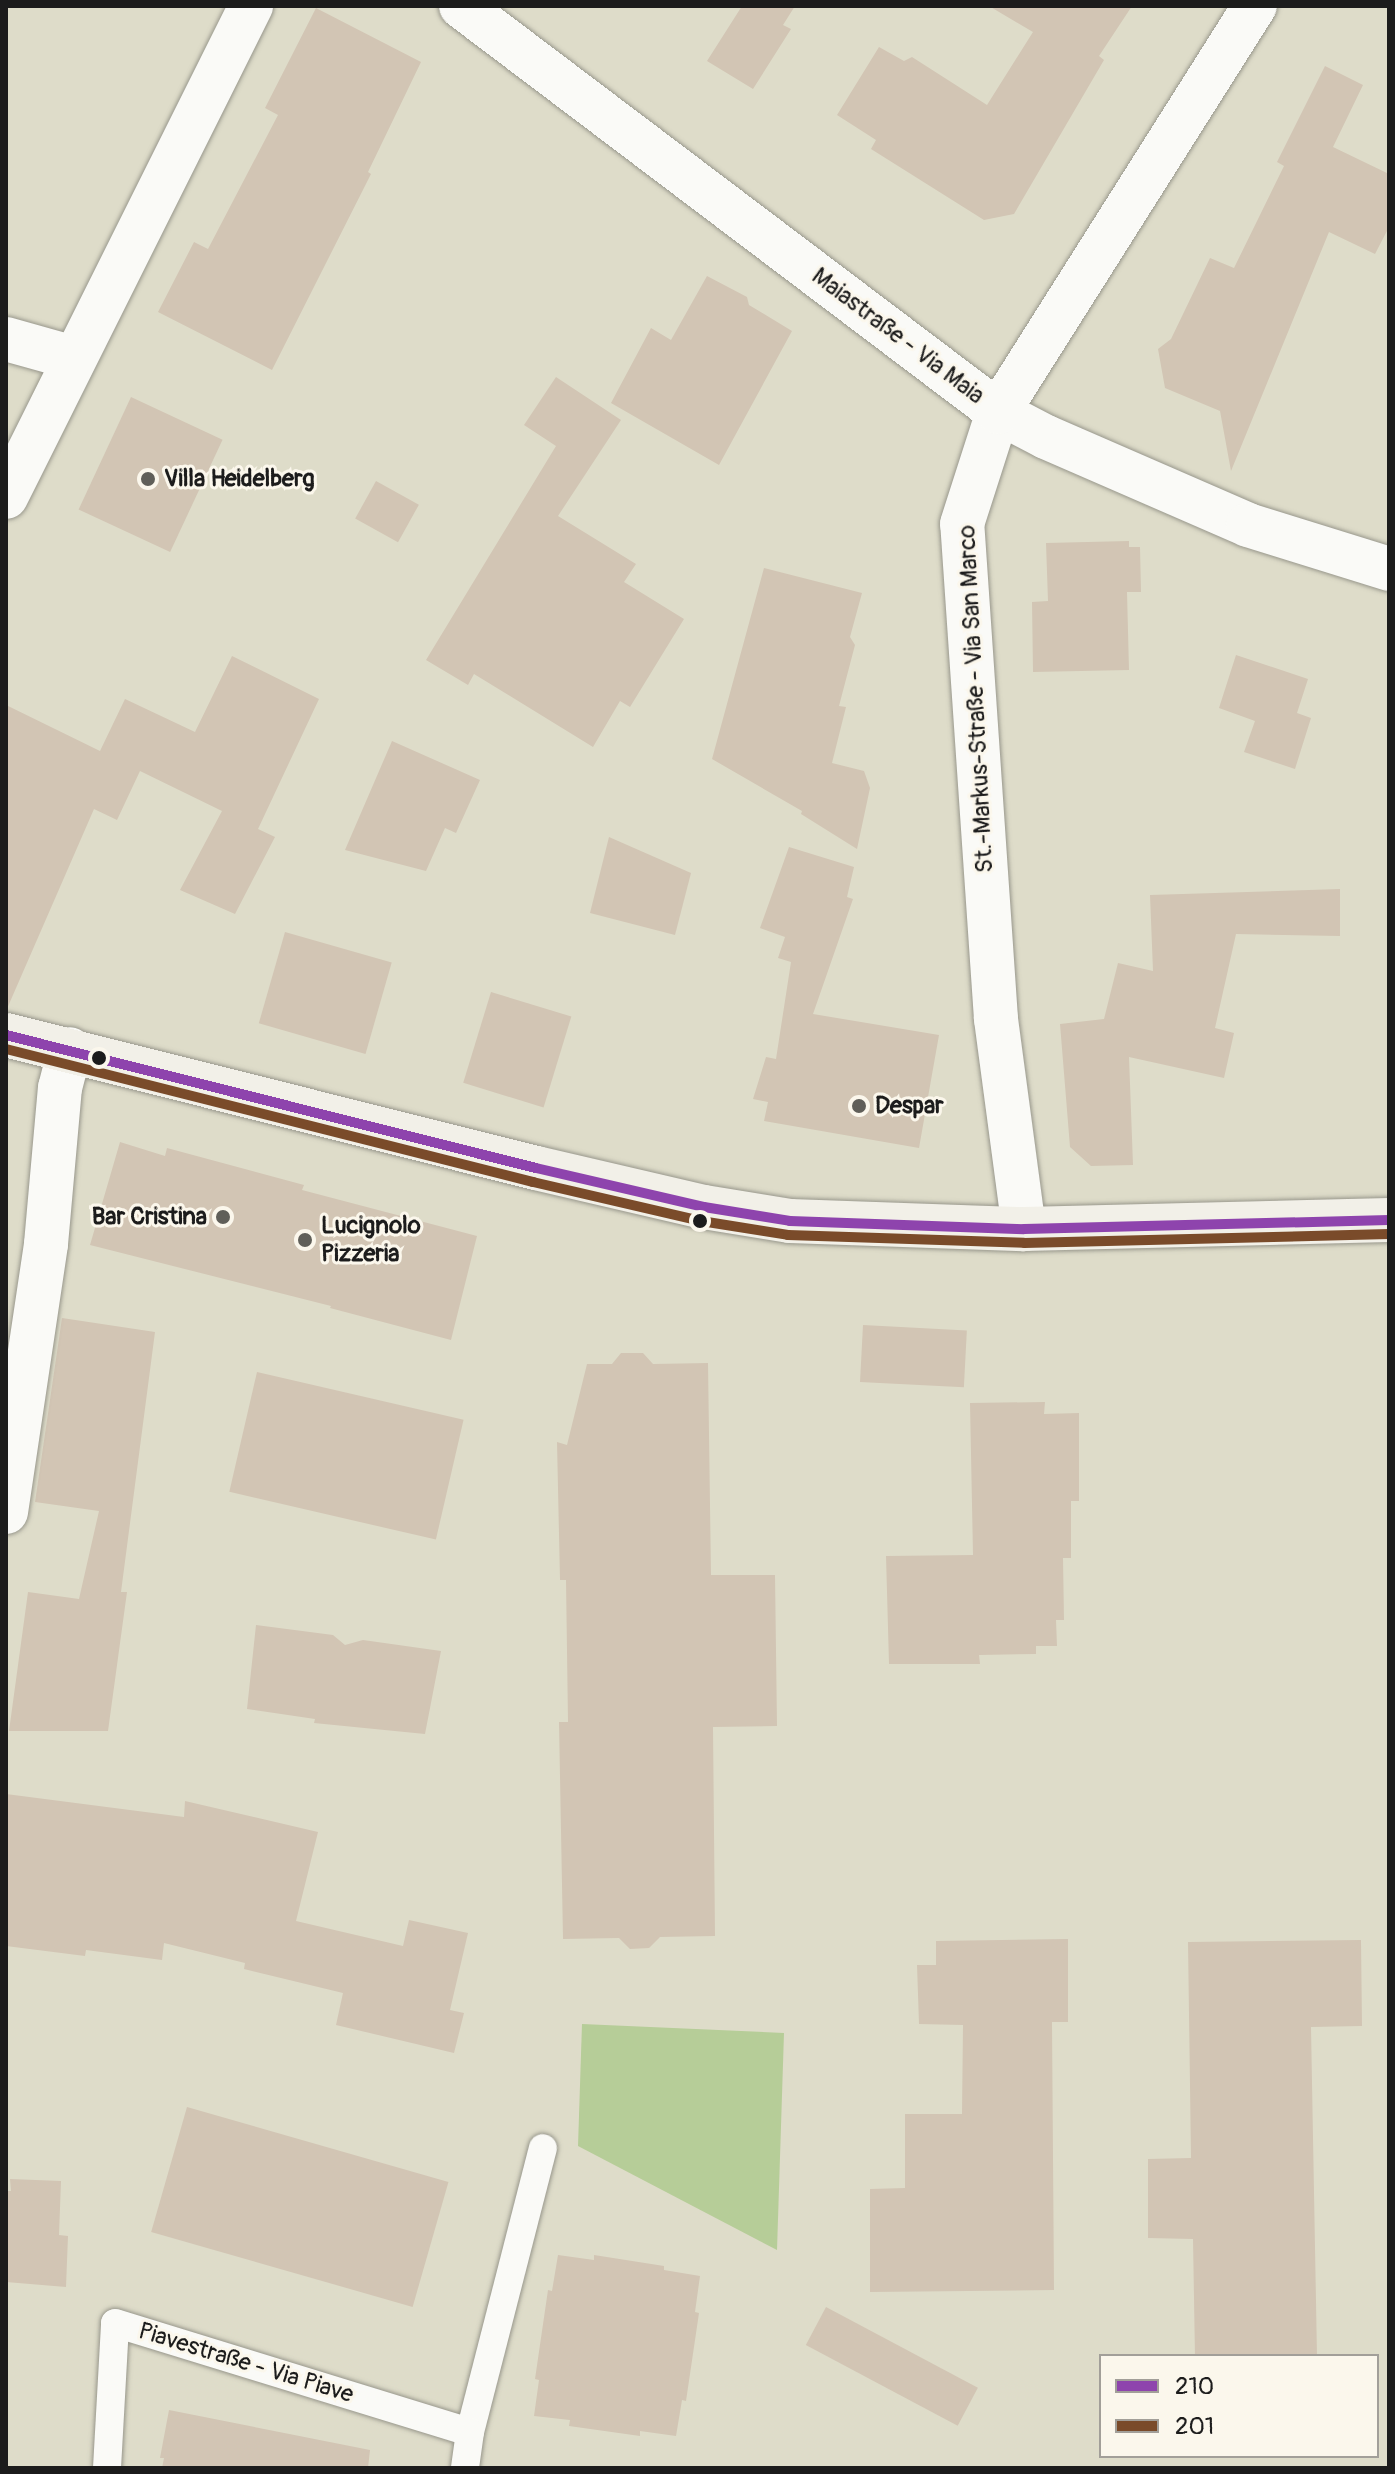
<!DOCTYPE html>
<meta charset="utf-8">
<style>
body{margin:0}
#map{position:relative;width:1395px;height:2474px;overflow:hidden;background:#dedcc9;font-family:Pangolin,sans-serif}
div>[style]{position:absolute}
.green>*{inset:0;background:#b6cd98}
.building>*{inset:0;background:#d2c5b4;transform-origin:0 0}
.roads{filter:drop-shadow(0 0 2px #98978c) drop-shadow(0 0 2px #98978c)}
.lane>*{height:28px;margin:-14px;padding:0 14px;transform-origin:14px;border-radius:14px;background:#fafaf7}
.street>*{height:44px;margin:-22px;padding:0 22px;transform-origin:22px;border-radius:22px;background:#fafaf7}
.secondary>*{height:44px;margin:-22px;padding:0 22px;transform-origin:22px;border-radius:22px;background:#f2f0e8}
.bus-1>*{height:10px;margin:-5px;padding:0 5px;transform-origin:5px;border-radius:5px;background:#8e44ad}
.bus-2>*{height:10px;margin:-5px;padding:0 5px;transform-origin:5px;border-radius:5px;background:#7a4b2a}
.dots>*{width:22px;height:22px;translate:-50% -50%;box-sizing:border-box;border:4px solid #fbf7ec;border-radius:50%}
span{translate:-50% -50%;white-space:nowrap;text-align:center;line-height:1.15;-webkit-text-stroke:6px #fbf7ec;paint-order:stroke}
.street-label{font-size:24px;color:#1c1c1c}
.poi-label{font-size:24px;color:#1c1c1c;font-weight:700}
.left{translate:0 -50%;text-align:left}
.right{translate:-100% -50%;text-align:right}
.frame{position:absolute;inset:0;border:8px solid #1c1c1c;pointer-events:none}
.legend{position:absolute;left:1099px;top:2354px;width:280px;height:104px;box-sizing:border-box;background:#fbf7ec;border:2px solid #a29f99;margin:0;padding:10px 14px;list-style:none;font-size:24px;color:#1c1c1c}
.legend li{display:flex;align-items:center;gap:16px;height:40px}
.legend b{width:40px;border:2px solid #a29f99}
</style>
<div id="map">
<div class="green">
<i style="clip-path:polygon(582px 2024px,784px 2033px,777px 2250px,578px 2146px)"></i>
</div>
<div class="building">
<i style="clip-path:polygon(742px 6px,795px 6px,783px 25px,791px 29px,753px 89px,707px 61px)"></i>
<i style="clip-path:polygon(989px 6px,1132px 6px,1099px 56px,1104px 60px,1014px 214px,984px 220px,871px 149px,876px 140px,837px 115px,879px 47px,904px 61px,912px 57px,987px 105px,1033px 32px)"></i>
<i style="clip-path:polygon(316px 8px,421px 62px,368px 172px,371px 174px,272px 370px,158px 312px,194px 242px,208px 249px,278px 115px,265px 108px)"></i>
<i style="clip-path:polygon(1325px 66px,1363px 85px,1333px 147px,1389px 174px,1389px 227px,1375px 254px,1329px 232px,1231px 471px,1220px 411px,1165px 388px,1158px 349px,1171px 339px,1210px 258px,1234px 268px,1284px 166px,1277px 162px)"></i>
<i style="clip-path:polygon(707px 276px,747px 297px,749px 305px,792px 331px,719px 465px,611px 403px,651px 328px,671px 340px)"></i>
<i style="clip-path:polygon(556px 377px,621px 420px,558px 516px,636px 564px,624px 582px,684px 619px,630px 707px,620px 701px,593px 747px,474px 674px,468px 685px,426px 660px,556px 446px,524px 425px)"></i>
<i style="left:131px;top:397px;width:101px;height:124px;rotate:25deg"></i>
<i style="left:376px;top:481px;width:49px;height:43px;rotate:29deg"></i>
<i style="clip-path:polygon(1129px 541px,1129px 547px,1140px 547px,1141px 592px,1127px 592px,1129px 670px,1033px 672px,1032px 602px,1048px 601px,1046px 543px)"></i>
<i style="clip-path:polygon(764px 568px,862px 593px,850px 637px,855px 645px,839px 706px,846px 707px,832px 763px,864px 771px,870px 788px,857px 849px,801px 814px,802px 811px,712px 759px)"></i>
<i style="clip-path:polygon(1236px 655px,1308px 679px,1297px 713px,1311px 718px,1295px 769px,1244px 752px,1255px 721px,1219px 708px)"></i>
<i style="clip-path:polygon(232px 656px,319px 699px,258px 829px,275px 837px,235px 914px,180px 890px,222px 811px,140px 771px,117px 820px,94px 809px,6px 1011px,6px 705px,100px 751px,125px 699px,195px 732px)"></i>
<i style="clip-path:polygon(392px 741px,480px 780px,456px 833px,445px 828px,426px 871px,345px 850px)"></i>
<i style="clip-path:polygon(609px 837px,691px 873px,675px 935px,590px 913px)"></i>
<i style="clip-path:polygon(789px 847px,854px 867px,847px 897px,853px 899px,813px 1014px,939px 1035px,919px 1148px,764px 1121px,768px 1102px,753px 1099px,766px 1057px,776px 1059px,791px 962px,778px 958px,785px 937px,760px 928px)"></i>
<i style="clip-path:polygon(1340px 889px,1340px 936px,1236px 934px,1215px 1028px,1234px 1033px,1224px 1078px,1129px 1057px,1133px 1165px,1091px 1166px,1070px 1147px,1060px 1024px,1104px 1019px,1118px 963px,1153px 971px,1150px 895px)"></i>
<i style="left:285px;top:932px;width:111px;height:95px;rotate:16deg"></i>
<i style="left:491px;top:992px;width:84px;height:95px;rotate:17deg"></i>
<i style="clip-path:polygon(120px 1142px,165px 1156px,167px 1148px,304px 1185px,302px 1190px,477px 1236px,451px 1340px,330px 1308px,331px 1306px,90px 1245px)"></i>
<i style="clip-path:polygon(62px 1318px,155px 1332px,121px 1592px,127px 1592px,108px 1731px,9px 1731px,28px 1592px,79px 1599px,99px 1511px,35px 1502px)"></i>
<i style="left:863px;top:1325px;width:104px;height:57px;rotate:3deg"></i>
<i style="clip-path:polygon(621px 1353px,643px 1353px,653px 1364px,708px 1363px,711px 1575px,775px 1575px,777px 1726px,713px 1727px,715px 1936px,660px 1937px,649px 1948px,630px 1949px,619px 1938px,563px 1939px,559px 1722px,568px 1722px,566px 1580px,560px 1580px,557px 1442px,567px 1445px,587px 1364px,612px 1364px)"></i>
<i style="left:257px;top:1372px;width:212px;height:123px;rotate:13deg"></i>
<i style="clip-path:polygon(1045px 1402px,1044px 1414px,1079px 1413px,1079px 1501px,1071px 1501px,1071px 1558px,1063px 1558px,1064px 1620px,1056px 1620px,1057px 1646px,1036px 1646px,1036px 1654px,979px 1655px,980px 1664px,889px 1664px,886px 1556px,973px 1555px,970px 1403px)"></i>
<i style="clip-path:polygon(256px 1625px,333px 1635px,345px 1645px,363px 1640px,441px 1651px,425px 1734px,314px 1723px,315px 1719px,247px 1709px)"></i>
<i style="clip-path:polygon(6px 1794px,184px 1817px,185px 1801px,318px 1832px,296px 1921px,403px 1946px,409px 1920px,468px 1933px,450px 2010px,464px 2013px,454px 2053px,336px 2025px,343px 1993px,244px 1969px,245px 1963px,164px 1943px,162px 1960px,86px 1950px,85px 1956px,6px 1946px)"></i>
<i style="clip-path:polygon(1068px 1939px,1068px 2022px,1052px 2022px,1054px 2290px,870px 2292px,870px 2189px,905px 2188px,905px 2114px,962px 2114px,963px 2025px,919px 2024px,917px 1965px,936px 1965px,936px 1941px)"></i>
<i style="clip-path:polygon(1361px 1940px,1362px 2026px,1311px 2027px,1317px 2356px,1195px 2356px,1193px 2239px,1148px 2238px,1148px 2159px,1191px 2158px,1188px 1942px)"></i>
<i style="left:187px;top:2107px;width:272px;height:130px;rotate:16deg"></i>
<i style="clip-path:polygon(10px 2179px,61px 2181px,59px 2235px,68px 2236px,66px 2287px,6px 2282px,6px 2191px,11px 2191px)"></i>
<i style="clip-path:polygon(558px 2255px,594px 2260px,594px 2255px,664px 2266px,664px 2270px,700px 2276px,695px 2312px,699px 2313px,686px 2401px,682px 2400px,676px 2436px,640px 2431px,640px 2436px,569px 2426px,570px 2420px,534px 2416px,539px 2380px,535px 2379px,548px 2290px,552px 2291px)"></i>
<i style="left:826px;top:2307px;width:172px;height:43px;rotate:28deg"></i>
<i style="clip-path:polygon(169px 2410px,370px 2450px,368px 2468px,162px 2468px,164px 2458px,160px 2458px)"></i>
</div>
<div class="roads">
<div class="lane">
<i style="left:470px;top:2432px;width:293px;rotate:-75.6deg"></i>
<i style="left:107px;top:2468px;width:145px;rotate:-86.8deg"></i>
<i style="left:115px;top:2323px;width:371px;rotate:17.1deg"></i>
<i style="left:470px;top:2432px;width:36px;rotate:98deg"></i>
</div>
<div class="street">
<i style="left:461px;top:6px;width:673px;rotate:37.09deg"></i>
<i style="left:998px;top:412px;width:54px;rotate:27.5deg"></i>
<i style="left:1046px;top:437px;width:220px;rotate:23.5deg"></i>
<i style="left:1248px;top:525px;width:148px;rotate:17.3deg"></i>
<i style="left:6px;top:339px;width:71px;rotate:15.6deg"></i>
<i style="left:6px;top:497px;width:549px;rotate:-63.48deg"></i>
<i style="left:1024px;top:1229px;width:212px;rotate:-97.6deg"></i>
<i style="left:996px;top:1019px;width:496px;rotate:-93.9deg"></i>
<i style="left:962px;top:524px;width:118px;rotate:-72.2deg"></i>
<i style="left:998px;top:412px;width:481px;rotate:-57.7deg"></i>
<i style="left:6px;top:1512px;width:271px;rotate:-81.5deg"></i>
<i style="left:46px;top:1244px;width:157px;rotate:-84.9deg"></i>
<i style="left:60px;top:1088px;width:40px;rotate:-75.6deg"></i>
</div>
<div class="secondary">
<i style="left:6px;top:1035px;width:546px;rotate:14.09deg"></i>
<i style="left:536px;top:1168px;width:172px;rotate:13.1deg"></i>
<i style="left:704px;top:1207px;width:87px;rotate:9.2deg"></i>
<i style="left:790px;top:1221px;width:234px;rotate:2deg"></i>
<i style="left:1024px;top:1229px;width:365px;rotate:-1.4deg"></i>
</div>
</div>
<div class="bus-1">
<i style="left:6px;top:1035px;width:546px;rotate:14.09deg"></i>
<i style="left:536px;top:1168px;width:172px;rotate:13.1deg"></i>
<i style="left:704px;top:1207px;width:87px;rotate:9.2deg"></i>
<i style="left:790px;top:1221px;width:234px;rotate:2deg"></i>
<i style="left:1024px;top:1229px;width:365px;rotate:-1.4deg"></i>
</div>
<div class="bus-2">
<i style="left:6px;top:1049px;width:544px;rotate:14.16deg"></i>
<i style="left:533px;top:1182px;width:172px;rotate:13.1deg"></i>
<i style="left:701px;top:1221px;width:88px;rotate:9.1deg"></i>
<i style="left:788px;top:1235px;width:236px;rotate:1.9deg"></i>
<i style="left:1024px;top:1243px;width:365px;rotate:-1.4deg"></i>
</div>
<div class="dots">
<i style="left:148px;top:479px;background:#605f59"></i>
<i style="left:99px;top:1058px;background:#1c1c1c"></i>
<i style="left:859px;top:1106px;background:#605f59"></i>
<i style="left:223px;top:1217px;background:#605f59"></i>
<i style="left:700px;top:1221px;background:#1c1c1c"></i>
<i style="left:305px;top:1240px;background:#605f59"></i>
</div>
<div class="street-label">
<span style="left:898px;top:336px;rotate:37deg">Maiastraße - Via Maia</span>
<span style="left:976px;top:699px;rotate:-93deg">St.-Markus-Straße - Via San Marco</span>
<span style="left:246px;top:2363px;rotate:17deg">Piavestraße - Via Piave</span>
</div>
<div class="poi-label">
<span class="left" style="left:164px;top:479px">Villa Heidelberg</span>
<span class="left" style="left:875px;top:1106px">Despar</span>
<span class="right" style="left:207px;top:1217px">Bar Cristina</span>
<span class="left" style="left:321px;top:1240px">Lucignolo<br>Pizzeria</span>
</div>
<div class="frame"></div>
<ul class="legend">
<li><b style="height:10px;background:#8e44ad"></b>210</li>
<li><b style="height:10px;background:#7a4b2a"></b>201</li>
</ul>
</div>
